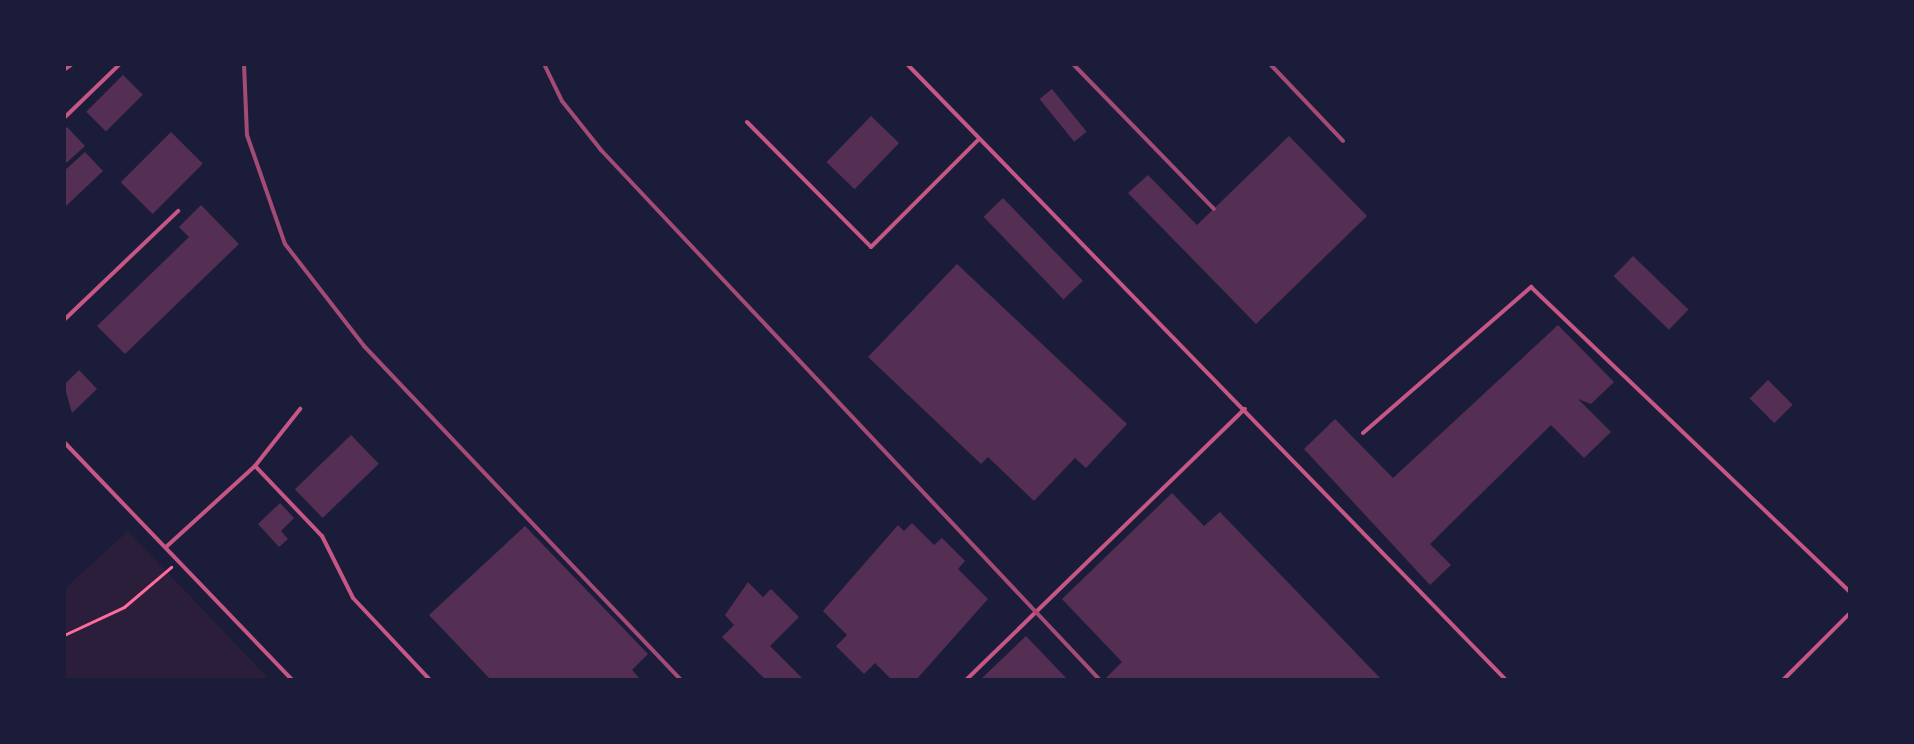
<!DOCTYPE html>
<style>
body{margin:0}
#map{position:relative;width:1914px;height:744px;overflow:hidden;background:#1b1b3a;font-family:Raleway,sans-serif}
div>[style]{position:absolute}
.green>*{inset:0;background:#2a1e3b}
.building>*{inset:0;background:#542f53;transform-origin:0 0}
.path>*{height:3px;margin:-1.5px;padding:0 1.5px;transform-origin:1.5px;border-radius:1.5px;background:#ff6b9d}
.service>*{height:4px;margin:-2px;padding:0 2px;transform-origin:2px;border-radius:2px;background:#c65784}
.rail>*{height:4px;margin:-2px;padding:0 2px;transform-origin:2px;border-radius:2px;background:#a44b75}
span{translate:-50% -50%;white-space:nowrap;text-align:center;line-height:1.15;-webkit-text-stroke:8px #1b1b3a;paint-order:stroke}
.frame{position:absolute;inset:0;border:66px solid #1b1b3a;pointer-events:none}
</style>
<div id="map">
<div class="green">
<i style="clip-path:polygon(128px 531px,270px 680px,64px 680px,64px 589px)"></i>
</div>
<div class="building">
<i style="left:123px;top:75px;width:28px;height:52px;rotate:45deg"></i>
<i style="left:1052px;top:89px;width:55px;height:16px;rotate:51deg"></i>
<i style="left:871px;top:116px;width:39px;height:64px;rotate:44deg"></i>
<i style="clip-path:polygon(67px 127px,85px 146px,64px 165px,64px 130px)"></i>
<i style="left:171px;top:132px;width:45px;height:71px;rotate:45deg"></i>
<i style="clip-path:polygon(1289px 136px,1367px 216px,1256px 324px,1128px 193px,1148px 175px,1197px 225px)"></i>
<i style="clip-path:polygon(85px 152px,103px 171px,64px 208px,64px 171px)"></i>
<i style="left:1003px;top:198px;width:115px;height:27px;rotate:46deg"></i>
<i style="clip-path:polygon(201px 205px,239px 244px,125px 354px,97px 326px,189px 237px,179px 227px)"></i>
<i style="left:1633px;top:256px;width:77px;height:28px;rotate:44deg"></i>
<i style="clip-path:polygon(957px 264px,1127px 424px,1086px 468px,1075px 458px,1034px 501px,988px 457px,981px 464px,868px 357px)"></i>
<i style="clip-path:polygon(1558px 325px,1614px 382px,1591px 404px,1578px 399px,1611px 432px,1584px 458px,1551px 425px,1430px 544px,1451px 565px,1430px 585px,1304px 449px,1335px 419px,1393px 478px)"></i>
<i style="clip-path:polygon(79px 370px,97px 389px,72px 413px,64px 385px)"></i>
<i style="left:1768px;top:380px;width:35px;height:26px;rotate:45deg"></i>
<i style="left:351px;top:435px;width:40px;height:78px;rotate:46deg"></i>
<i style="clip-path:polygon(1172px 493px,1204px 526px,1220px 512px,1382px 680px,1104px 680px,1122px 662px,1062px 599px)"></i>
<i style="clip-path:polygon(280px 503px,294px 518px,281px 531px,288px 539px,279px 547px,258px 524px)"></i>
<i style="clip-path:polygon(912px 523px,934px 545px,942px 538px,965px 561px,958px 569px,988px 599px,916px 680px,892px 680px,875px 663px,864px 674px,836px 646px,847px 635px,823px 611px,898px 525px,904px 531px)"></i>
<i style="clip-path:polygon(525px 526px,648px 654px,632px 670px,641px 680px,491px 680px,429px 615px)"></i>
<i style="clip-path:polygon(748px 582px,763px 597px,771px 589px,799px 617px,770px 646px,804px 680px,766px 680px,722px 637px,734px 625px,725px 615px)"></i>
<i style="clip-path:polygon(1026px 636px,1068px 680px,980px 680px)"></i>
</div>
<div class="path">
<i style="left:64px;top:635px;width:66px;rotate:-25deg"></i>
<i style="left:124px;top:607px;width:62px;rotate:-40.4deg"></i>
</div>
<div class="service">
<i style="left:907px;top:64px;width:859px;rotate:45.8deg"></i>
<i style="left:64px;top:70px;width:9px;rotate:-36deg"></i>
<i style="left:64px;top:118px;width:78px;rotate:-44deg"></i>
<i style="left:747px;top:122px;width:176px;rotate:45.2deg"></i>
<i style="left:871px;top:247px;width:153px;rotate:-45deg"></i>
<i style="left:64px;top:320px;width:158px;rotate:-43.7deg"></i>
<i style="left:1363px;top:433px;width:223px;rotate:-41deg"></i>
<i style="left:1531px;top:287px;width:441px;rotate:43.7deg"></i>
<i style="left:64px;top:442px;width:330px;rotate:46.2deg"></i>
<i style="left:255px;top:466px;width:97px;rotate:46.3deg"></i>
<i style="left:322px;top:536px;width:69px;rotate:63.4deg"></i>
<i style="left:353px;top:598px;width:112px;rotate:46.8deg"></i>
<i style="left:166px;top:547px;width:120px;rotate:-42.3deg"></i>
<i style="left:255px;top:466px;width:73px;rotate:-51.7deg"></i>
<i style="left:966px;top:680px;width:389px;rotate:-44.2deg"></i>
<i style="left:1783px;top:680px;width:95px;rotate:-45deg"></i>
</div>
<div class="rail">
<i style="left:244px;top:64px;width:71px;rotate:87.6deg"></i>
<i style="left:247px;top:135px;width:115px;rotate:70.8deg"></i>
<i style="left:285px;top:244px;width:129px;rotate:52.2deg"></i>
<i style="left:364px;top:346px;width:460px;rotate:46.5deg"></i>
<i style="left:544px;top:64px;width:41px;rotate:64.1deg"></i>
<i style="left:562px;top:101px;width:63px;rotate:51.5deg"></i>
<i style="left:601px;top:150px;width:728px;rotate:46.73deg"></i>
<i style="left:1073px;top:64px;width:202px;rotate:45.8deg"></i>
<i style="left:1270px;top:64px;width:106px;rotate:46.5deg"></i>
</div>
<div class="frame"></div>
</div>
